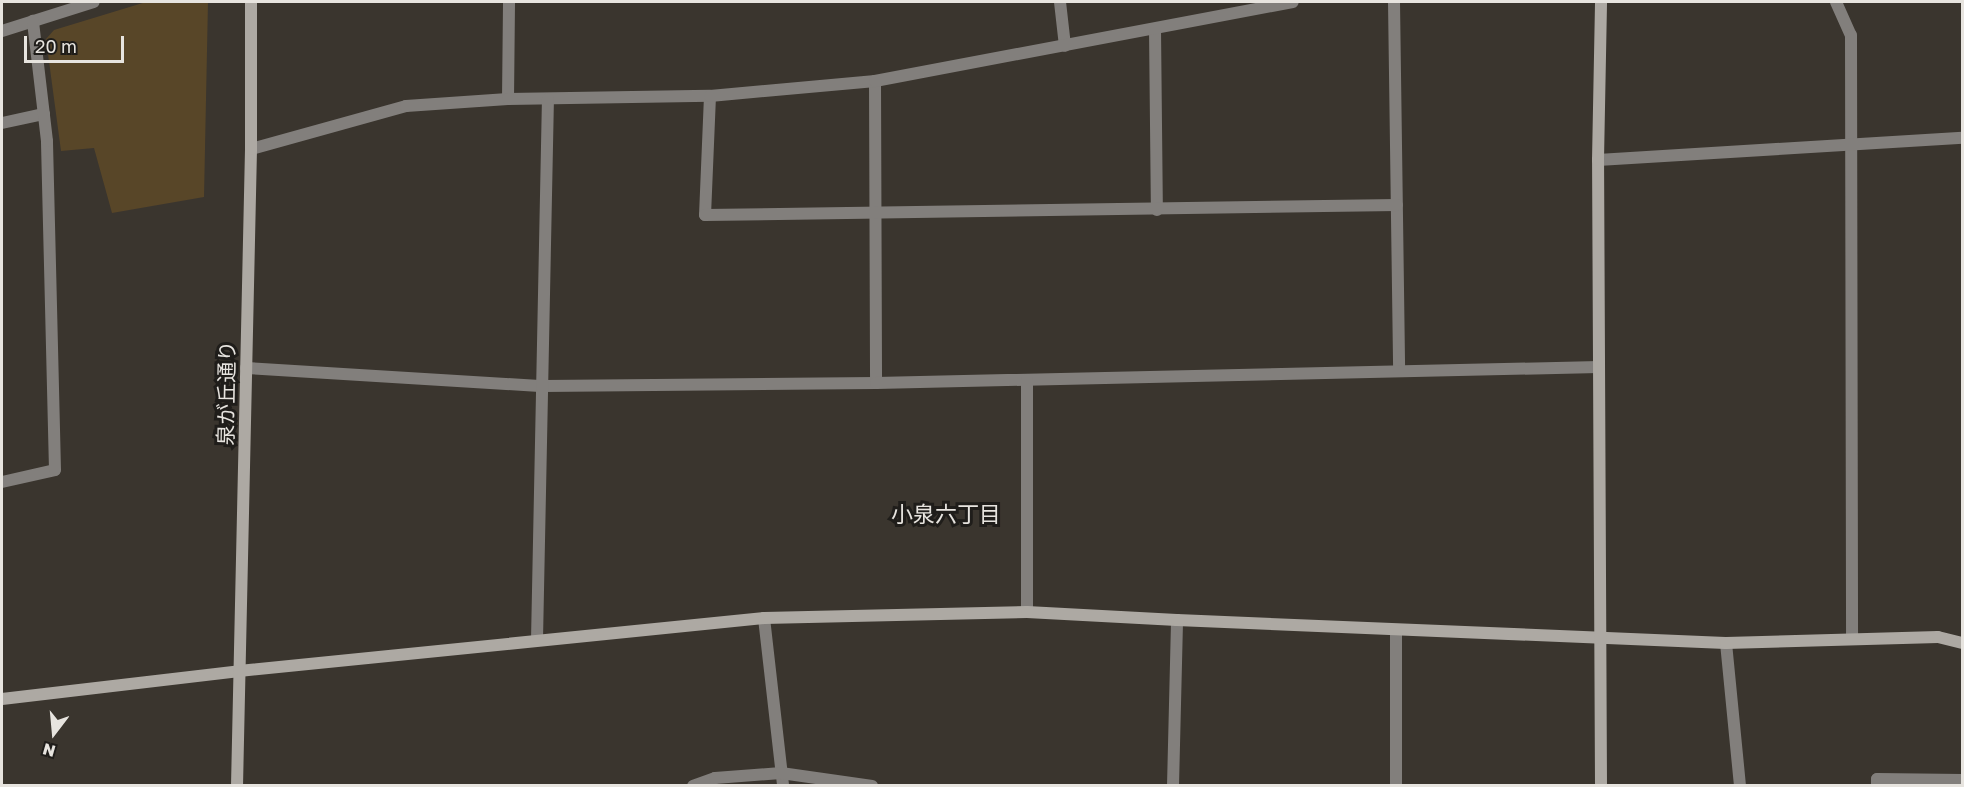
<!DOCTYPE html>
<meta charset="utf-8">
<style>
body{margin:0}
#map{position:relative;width:1964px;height:787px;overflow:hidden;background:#3a352e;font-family:"Golos Text","Noto Sans JP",sans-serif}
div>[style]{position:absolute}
.green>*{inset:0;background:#584628}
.street>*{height:12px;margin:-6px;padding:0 6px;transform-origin:6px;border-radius:6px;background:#827f7c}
.secondary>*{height:12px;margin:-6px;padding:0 6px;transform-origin:6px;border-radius:6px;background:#ada9a3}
span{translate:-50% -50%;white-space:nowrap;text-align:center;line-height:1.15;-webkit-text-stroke:6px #1f1d1a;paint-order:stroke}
.street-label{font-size:21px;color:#e7e4df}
.neighbourhood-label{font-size:22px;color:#e7e4df}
.frame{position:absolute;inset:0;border:3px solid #e7e4df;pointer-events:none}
.north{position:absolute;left:24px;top:703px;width:60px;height:60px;-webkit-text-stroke:4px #1f1d1a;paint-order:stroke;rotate:196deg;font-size:16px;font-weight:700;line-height:24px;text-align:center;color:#e7e4df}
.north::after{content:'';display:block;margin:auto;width:21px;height:27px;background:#e7e4df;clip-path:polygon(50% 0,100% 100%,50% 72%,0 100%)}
.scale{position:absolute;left:24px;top:36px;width:100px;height:27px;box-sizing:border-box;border:3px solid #e7e4df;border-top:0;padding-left:8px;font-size:18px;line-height:21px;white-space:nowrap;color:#e7e4df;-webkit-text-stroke:4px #1f1d1a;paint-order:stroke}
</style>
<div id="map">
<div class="green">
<i style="clip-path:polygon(146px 2px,208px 2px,204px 197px,112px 213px,94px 148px,61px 151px,46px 39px,54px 30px)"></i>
</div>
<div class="street">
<i style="left:1060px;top:2px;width:44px;rotate:83.5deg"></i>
<i style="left:1394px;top:2px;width:369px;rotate:89.2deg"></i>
<i style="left:1836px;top:2px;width:36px;rotate:66deg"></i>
<i style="left:1851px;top:35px;width:602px;rotate:89.9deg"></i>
<i style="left:1155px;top:29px;width:181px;rotate:89.4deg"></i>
<i style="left:2px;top:31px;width:96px;rotate:-17.5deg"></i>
<i style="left:875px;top:81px;width:302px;rotate:89.8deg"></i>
<i style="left:710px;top:96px;width:119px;rotate:92.4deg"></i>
<i style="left:705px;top:215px;width:692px;rotate:-0.83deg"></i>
<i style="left:508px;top:99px;width:97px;rotate:-89.4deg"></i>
<i style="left:2px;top:123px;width:43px;rotate:-12.1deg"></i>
<i style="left:251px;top:149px;width:161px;rotate:-15.5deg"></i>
<i style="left:406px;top:106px;width:102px;rotate:-3.9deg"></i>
<i style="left:508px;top:99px;width:202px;rotate:-0.9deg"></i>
<i style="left:710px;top:96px;width:166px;rotate:-5.2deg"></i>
<i style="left:875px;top:81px;width:425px;rotate:-10.7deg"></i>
<i style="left:1598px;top:160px;width:365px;rotate:-3.5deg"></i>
<i style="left:246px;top:368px;width:298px;rotate:3.5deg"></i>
<i style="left:543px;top:386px;width:333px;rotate:-0.5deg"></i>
<i style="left:876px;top:383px;width:723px;rotate:-1.27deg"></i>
<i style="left:2px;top:482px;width:54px;rotate:-12.8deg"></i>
<i style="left:55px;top:470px;width:329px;rotate:-91.4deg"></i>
<i style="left:47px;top:141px;width:121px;rotate:-96.7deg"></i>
<i style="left:1027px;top:612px;width:232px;rotate:-90deg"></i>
<i style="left:764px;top:618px;width:169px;rotate:83.5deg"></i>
<i style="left:1396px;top:630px;width:156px;rotate:90deg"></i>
<i style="left:537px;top:640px;width:541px;rotate:-88.84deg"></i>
<i style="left:1726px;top:643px;width:144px;rotate:84.4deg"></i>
<i style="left:693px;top:786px;width:23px;rotate:-20deg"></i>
<i style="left:715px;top:778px;width:66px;rotate:-4.3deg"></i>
<i style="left:781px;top:773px;width:92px;rotate:8.1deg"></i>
<i style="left:1173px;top:786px;width:166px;rotate:-88.6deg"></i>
<i style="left:1877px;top:786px;width:7px;rotate:-90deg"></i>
<i style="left:1877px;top:779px;width:85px;rotate:0.7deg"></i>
</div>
<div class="secondary">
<i style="left:2px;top:699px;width:239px;rotate:-6.7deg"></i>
<i style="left:239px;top:671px;width:528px;rotate:-5.76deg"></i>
<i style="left:764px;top:618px;width:263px;rotate:-1.3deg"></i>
<i style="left:1027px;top:612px;width:150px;rotate:3.1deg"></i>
<i style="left:1177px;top:620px;width:549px;rotate:2.4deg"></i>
<i style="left:1726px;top:643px;width:212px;rotate:-1.6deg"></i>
<i style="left:1938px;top:637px;width:25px;rotate:14deg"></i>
<i style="left:237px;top:786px;width:637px;rotate:-88.74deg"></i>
<i style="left:251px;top:149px;width:147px;rotate:-90deg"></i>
<i style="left:1601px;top:786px;width:626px;rotate:-90.27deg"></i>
<i style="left:1598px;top:160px;width:158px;rotate:-88.9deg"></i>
</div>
<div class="street-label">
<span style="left:226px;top:393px;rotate:-89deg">泉が丘通り</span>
</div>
<div class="neighbourhood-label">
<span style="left:946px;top:514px">小泉六丁目</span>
</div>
<div class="frame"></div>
<div class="north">N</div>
<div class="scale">20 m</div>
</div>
